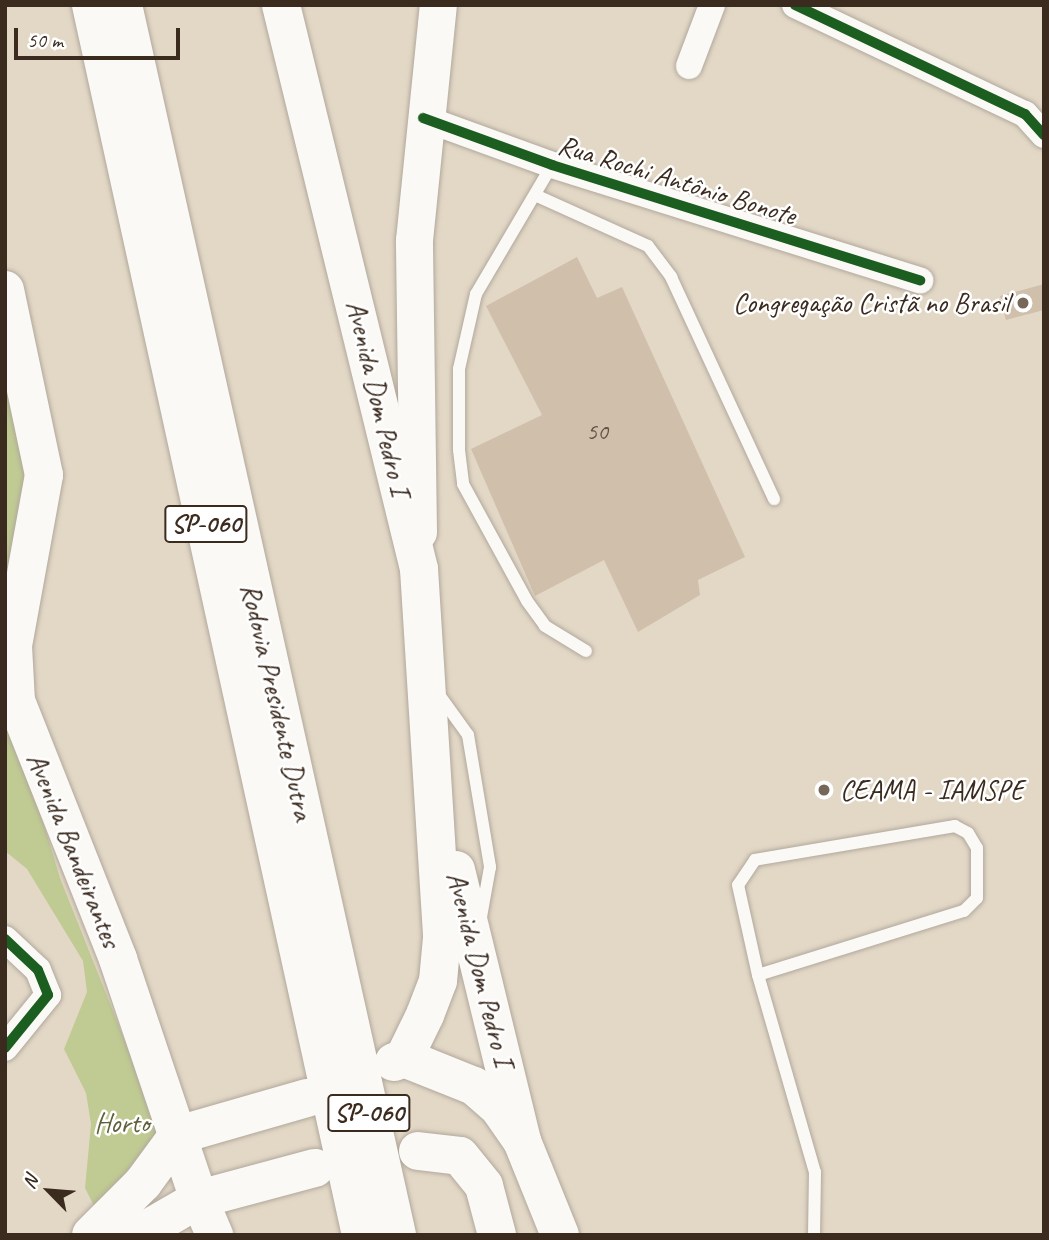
<!DOCTYPE html>
<meta charset="utf-8">
<style>
body{margin:0}
#map{position:relative;width:1049px;height:1240px;overflow:hidden;background:#e3d8c6;font-family:Caveat,sans-serif}
div>[style]{position:absolute}
.green>*{inset:0;background:#c0cb93}
.building>*{inset:0;background:#d0bfab}
.roads{filter:drop-shadow(0 0 2px #b1a89c) drop-shadow(0 0 2px #b1a89c)}
.lane>*{height:12px;margin:-6px;padding:0 6px;transform-origin:6px;border-radius:6px;background:#fbf9f6}
.street>*{height:26px;margin:-13px;padding:0 13px;transform-origin:13px;border-radius:13px;background:#fbf9f6}
.secondary>*{height:37px;margin:-18.5px;padding:0 18.5px;transform-origin:18.5px;border-radius:18.5px;background:#fbf9f6}
.primary>*{height:38px;margin:-19px;padding:0 19px;transform-origin:19px;border-radius:19px;background:#fbf9f6}
.highway>*{height:38px;margin:-19px;padding:0 19px;transform-origin:19px;border-radius:19px;background:#fbf9f6}
.cycleway>*{height:10px;margin:-5px;padding:0 5px;transform-origin:5px;border-radius:5px;background:#1b5e20}
.dots>*{width:19px;height:19px;translate:-50% -50%;box-sizing:border-box;border:4px solid #fff;border-radius:50%}
span{translate:-50% -50%;white-space:nowrap;text-align:center;line-height:1.15;-webkit-text-stroke:5px #fff;paint-order:stroke}
.number-label{font-size:24px;color:#625143}
.number-label span{-webkit-text-stroke-width:0}
.shield-label span{padding:2px 5px;background:#fff;border:2px solid;border-radius:5px;-webkit-text-stroke-width:0}
.shield-label{font-size:26px;color:#3b2a1e;font-weight:700}
.street-label{font-size:28px;color:#3b2a1e}
.poi-label{font-size:28px;color:#3b2a1e}
.right{translate:-100% -50%;text-align:right}
.left{translate:0 -50%;text-align:left}
.park-label{font-size:28px;color:#605f38}
.frame{position:absolute;inset:0;border:7px solid #3b2a1e;pointer-events:none}
.north{position:absolute;left:14px;top:1156px;width:70px;height:70px;-webkit-text-stroke:5px #fff;paint-order:stroke;rotate:295deg;font-size:19px;font-weight:700;line-height:28px;text-align:center;color:#3b2a1e}
.north::after{content:'';display:block;margin:auto;width:24px;height:32px;background:#3b2a1e;clip-path:polygon(50% 0,100% 100%,50% 72%,0 100%)}
.scale{position:absolute;left:14px;top:28px;width:166px;height:32px;box-sizing:border-box;border:4px solid #3b2a1e;border-top:0;padding-left:9px;font-size:21px;line-height:24px;white-space:nowrap;color:#3b2a1e;-webkit-text-stroke:5px #fff;paint-order:stroke}
</style>
<div id="map">
<div class="green">
<i style="clip-path:polygon(5px 348px,35px 472px,5px 655px)"></i>
<i style="clip-path:polygon(5px 661px,10px 710px,60px 878px,160px 1129px,96px 1210px,85px 1188px,91px 1124px,86px 1093px,64px 1049px,87px 992px,83px 961px,27px 869px,5px 851px)"></i>
</div>
<div class="building">
<i style="clip-path:polygon(577px 257px,597px 298px,622px 287px,745px 557px,698px 580px,700px 595px,638px 632px,604px 560px,535px 596px,471px 449px,542px 415px,486px 306px)"></i>
<i style="clip-path:polygon(1044px 284px,1044px 310px,1006px 320px,1000px 296px)"></i>
</div>
<div class="roads">
<div class="lane">
<i style="left:552px;top:165px;width:150px;rotate:120.5deg"></i>
<i style="left:476px;top:294px;width:77px;rotate:102.8deg"></i>
<i style="left:459px;top:369px;width:81px;rotate:90deg"></i>
<i style="left:459px;top:450px;width:34px;rotate:83deg"></i>
<i style="left:463px;top:484px;width:133px;rotate:61.3deg"></i>
<i style="left:527px;top:601px;width:31px;rotate:54deg"></i>
<i style="left:545px;top:626px;width:48px;rotate:31.4deg"></i>
<i style="left:535px;top:195px;width:124px;rotate:24.3deg"></i>
<i style="left:648px;top:246px;width:39px;rotate:53deg"></i>
<i style="left:671px;top:277px;width:245px;rotate:65.1deg"></i>
<i style="left:437px;top:692px;width:53px;rotate:54.2deg"></i>
<i style="left:468px;top:735px;width:134px;rotate:80.5deg"></i>
<i style="left:490px;top:867px;width:51px;rotate:100.2deg"></i>
<i style="left:758px;top:975px;width:216px;rotate:-17.3deg"></i>
<i style="left:964px;top:911px;width:18px;rotate:-45deg"></i>
<i style="left:977px;top:898px;width:50px;rotate:-90deg"></i>
<i style="left:977px;top:848px;width:17px;rotate:-121deg"></i>
<i style="left:968px;top:833px;width:15px;rotate:-152deg"></i>
<i style="left:955px;top:826px;width:203px;rotate:170.4deg"></i>
<i style="left:755px;top:860px;width:30px;rotate:124deg"></i>
<i style="left:738px;top:885px;width:92px;rotate:77.5deg"></i>
<i style="left:758px;top:975px;width:205px;rotate:73.9deg"></i>
<i style="left:815px;top:1172px;width:63px;rotate:90.9deg"></i>
</div>
<div class="street">
<i style="left:795px;top:5px;width:255px;rotate:25.4deg"></i>
<i style="left:1025px;top:114px;width:28px;rotate:48deg"></i>
<i style="left:689px;top:66px;width:65px;rotate:-69.3deg"></i>
<i style="left:423px;top:118px;width:137px;rotate:20deg"></i>
<i style="left:552px;top:165px;width:386px;rotate:17.4deg"></i>
<i style="left:5px;top:939px;width:45px;rotate:43.2deg"></i>
<i style="left:38px;top:970px;width:27px;rotate:68deg"></i>
<i style="left:48px;top:995px;width:68px;rotate:129.1deg"></i>
</div>
<div class="secondary">
<i style="left:418px;top:532px;width:292px;rotate:-90.8deg"></i>
<i style="left:414px;top:240px;width:236px;rotate:-84.2deg"></i>
<i style="left:199px;top:1199px;width:39px;rotate:67deg"></i>
</div>
<div class="primary">
<i style="left:281px;top:5px;width:581px;rotate:76.25deg"></i>
<i style="left:419px;top:569px;width:370px;rotate:86.4deg"></i>
<i style="left:442px;top:938px;width:43px;rotate:95.3deg"></i>
<i style="left:438px;top:981px;width:36px;rotate:111deg"></i>
<i style="left:425px;top:1015px;width:48px;rotate:116deg"></i>
<i style="left:404px;top:1058px;width:11px;rotate:158deg"></i>
<i style="left:5px;top:290px;width:189px;rotate:78.1deg"></i>
<i style="left:44px;top:475px;width:174px;rotate:100.3deg"></i>
<i style="left:13px;top:646px;width:55px;rotate:86.9deg"></i>
<i style="left:16px;top:701px;width:277px;rotate:68.4deg"></i>
<i style="left:118px;top:959px;width:253px;rotate:71.4deg"></i>
<i style="left:456px;top:870px;width:279px;rotate:76.3deg"></i>
<i style="left:404px;top:1058px;width:75px;rotate:21.8deg"></i>
<i style="left:474px;top:1086px;width:33px;rotate:41deg"></i>
<i style="left:499px;top:1108px;width:40px;rotate:55.1deg"></i>
<i style="left:522px;top:1141px;width:101px;rotate:68deg"></i>
<i style="left:418px;top:1151px;width:42px;rotate:6.8deg"></i>
<i style="left:460px;top:1156px;width:38px;rotate:51deg"></i>
<i style="left:484px;top:1186px;width:51px;rotate:75.1deg"></i>
<i style="left:91px;top:1235px;width:74px;rotate:-45deg"></i>
<i style="left:143px;top:1183px;width:59px;rotate:-53.9deg"></i>
<i style="left:178px;top:1135px;width:134px;rotate:-16deg"></i>
<i style="left:137px;top:1235px;width:72px;rotate:-30.1deg"></i>
<i style="left:199px;top:1199px;width:120px;rotate:-15deg"></i>
</div>
<div class="highway">
<i style="left:91px;top:5px;width:1259px;rotate:77.62deg"></i>
<i style="left:123px;top:5px;width:1260px;rotate:77.44deg"></i>
</div>
</div>
<div class="cycleway">
<i style="left:795px;top:5px;width:255px;rotate:25.4deg"></i>
<i style="left:1025px;top:114px;width:28px;rotate:48deg"></i>
<i style="left:423px;top:118px;width:137px;rotate:20deg"></i>
<i style="left:552px;top:165px;width:386px;rotate:17.4deg"></i>
<i style="left:5px;top:939px;width:45px;rotate:43.2deg"></i>
<i style="left:38px;top:970px;width:27px;rotate:68deg"></i>
<i style="left:48px;top:995px;width:68px;rotate:129.1deg"></i>
</div>
<div class="dots">
<i style="left:1023px;top:303px;background:#766759"></i>
<i style="left:824px;top:790px;background:#766759"></i>
</div>
<div class="number-label">
<span style="left:597px;top:432px">50</span>
</div>
<div class="shield-label">
<span style="left:206px;top:524px">SP-060</span>
<span style="left:369px;top:1113px">SP-060</span>
</div>
<div class="street-label">
<span style="left:677px;top:180px;rotate:17deg">Rua Rochi Antônio Bonote</span>
<span style="left:378px;top:398px;rotate:77deg">Avenida Dom Pedro I</span>
<span style="left:277px;top:702px;rotate:77deg">Rodovia Presidente Dutra</span>
<span style="left:74px;top:850px;rotate:68deg">Avenida Bandeirantes</span>
<span style="left:480px;top:969px;rotate:76deg">Avenida Dom Pedro I</span>
</div>
<div class="poi-label">
<span class="right" style="left:1009px;top:303px">Congregação Cristã no Brasil</span>
<span class="left" style="left:840px;top:790px">CEAMA - IAMSPE</span>
</div>
<div class="park-label">
<span style="left:122px;top:1123px">Horto</span>
</div>
<div class="frame"></div>
<div class="north">N</div>
<div class="scale">50 m</div>
</div>
